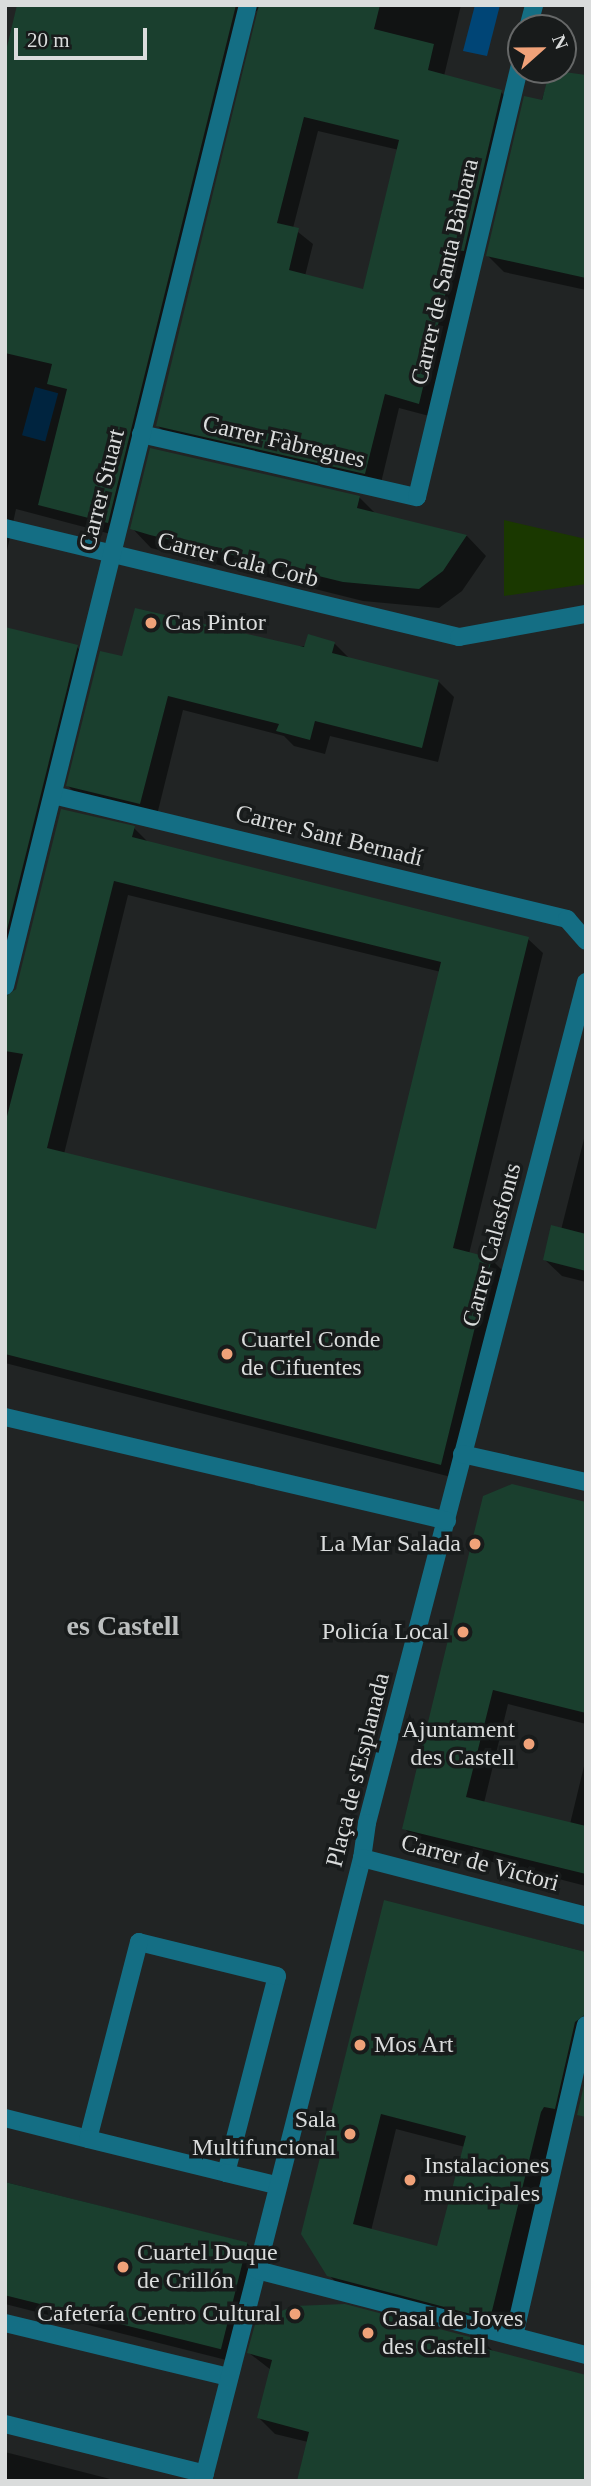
<!DOCTYPE html>
<meta charset="utf-8">
<style>
body{margin:0}
#map{position:relative;width:591px;height:2486px;overflow:hidden;background:#212424;font-family:Georgia,serif}
div>[style]{position:absolute}
.green>*{inset:0;background:#1a3800}
.water>*{inset:0;background:#004576;transform-origin:0 0}
.shadow>*{inset:0;background:#0007}
.building>*{inset:0;background:#1a3f2e;transform-origin:0 0}
.pedestrian>*{height:18px;margin:-9px;padding:0 9px;transform-origin:9px;border-radius:9px;background:#146e84}
.minor>*{height:18px;margin:-9px;padding:0 9px;transform-origin:9px;border-radius:9px;background:#146e84}
.dots>*{width:19px;height:19px;translate:-50% -50%;box-sizing:border-box;border:4px solid #181b1b;border-radius:50%}
span{translate:-50% -50%;white-space:nowrap;text-align:center;line-height:1.15;-webkit-text-stroke:7px #181b1b;paint-order:stroke}
.street-label{font-size:24px;color:#dadcdc}
.poi-label{font-size:24px;color:#dadcdc}
.left{translate:0 -50%;text-align:left}
.right{translate:-100% -50%;text-align:right}
.quarter-label{font-size:28px;color:#bcbfbf;font-weight:700}
.frame{position:absolute;inset:0;border:7px solid #dadcdc;pointer-events:none}
.north{position:absolute;left:507px;top:14px;width:70px;height:70px;box-sizing:border-box;background:#181b1b;border:2px solid #666868;border-radius:50%;rotate:69deg;font-size:19px;font-weight:700;line-height:28px;text-align:center;color:#dadcdc}
.north::after{content:'';display:block;margin:auto;width:24px;height:32px;background:#f0a279;clip-path:polygon(50% 0,100% 100%,50% 72%,0 100%)}
.scale{position:absolute;left:14px;top:28px;width:133px;height:32px;box-sizing:border-box;border:4px solid #dadcdc;border-top:0;padding-left:9px;font-size:21px;line-height:24px;white-space:nowrap;color:#dadcdc;-webkit-text-stroke:5px #181b1b;paint-order:stroke}
</style>
<div id="map">
<div class="green">
<i style="clip-path:polygon(504px 520px,586px 539px,586px 584px,504px 596px)"></i>
</div>
<div class="water">
<i style="clip-path:polygon(475px 5px,500px 5px,487px 56px,463px 51px)"></i>
<i style="left:35px;top:387px;width:24px;height:50px;rotate:15deg"></i>
</div>
<div class="shadow">
<i style="clip-path:polygon(evenodd,19px 5px,461px 5px,444px 76px,501px 92px,516px 107px,433px 417px,399px 408px,380px 487px,172px 440px,157px 425px,261px 6px,251px 17px,122px 537px,16px 509px,5px 560px,5px 61px,19px 5px,318px 131px,399px 150px,364px 291px,305px 276px,313px 244px,293px 228px,318px 131px)"></i>
<i style="clip-path:polygon(552px 70px,586px 77px,586px 290px,504px 272px,488px 256px)"></i>
<i style="clip-path:polygon(359px 497px,377px 515px,467px 536px,486px 556px,462px 591px,439px 608px,363px 601px,151px 548px,132px 528px)"></i>
<i style="clip-path:polygon(evenodd,5px 629px,77px 647px,91px 661px,7px 1001px,134px 828px,149px 843px,528px 939px,543px 953px,469px 1254px,491px 1259px,506px 1274px,455px 1478px,5px 1363px,5px 629px,128px 895px,441px 972px,377px 1231px,64px 1154px,128px 895px)"></i>
<i style="clip-path:polygon(335px 644px,351px 660px,438px 681px,454px 697px,438px 762px,330px 736px,325px 754px,294px 746px,284px 736px,183px 710px,156px 819px,84px 802px,68px 786px,123px 658px)"></i>
<i style="clip-path:polygon(586px 1131px,586px 1282px,562px 1276px,544px 1259px,561px 1230px)"></i>
<i style="clip-path:polygon(586px 1504px,586px 1724px,508px 1704px,484px 1803px,570px 1824px,586px 1758px,586px 1886px,419px 1843px,404px 1828px)"></i>
<i style="clip-path:polygon(evenodd,385px 1902px,586px 1952px,586px 2058px,506px 2333px,345px 2292px,329px 2275px,385px 1902px,396px 2129px,465px 2147px,438px 2248px,371px 2231px,396px 2129px)"></i>
<i style="clip-path:polygon(5px 2182px,247px 2243px,264px 2261px,242px 2364px,5px 2304px)"></i>
<i style="clip-path:polygon(484px 2342px,500px 2358px,308px 2442px,275px 2434px,259px 2418px,271px 2370px,249px 2353px)"></i>
<i style="clip-path:polygon(5px 2452px,118px 2481px,5px 2481px)"></i>
</div>
<div class="building">
<i style="clip-path:polygon(17px 5px,236px 5px,108px 523px,38px 505px,67px 389px,47px 384px,52px 364px,5px 353px,5px 55px)"></i>
<i style="clip-path:polygon(evenodd,259px 5px,380px 5px,374px 29px,434px 44px,428px 70px,502px 90px,464px 251px,456px 250px,419px 404px,385px 394px,365px 474px,156px 426px,259px 5px,304px 117px,399px 140px,363px 289px,289px 270px,299px 228px,277px 223px,304px 117px)"></i>
<i style="clip-path:polygon(550px 70px,586px 75px,586px 278px,486px 256px,524px 96px,542px 100px)"></i>
<i style="clip-path:polygon(150px 448px,360px 496px,357px 508px,467px 535px,443px 571px,419px 589px,343px 582px,150px 535px,130px 529px)"></i>
<i style="clip-path:polygon(135px 608px,304px 647px,308px 634px,335px 642px,332px 653px,439px 680px,422px 748px,315px 721px,310px 740px,276px 731px,279px 724px,168px 696px,140px 804px,66px 786px,100px 651px,122px 656px)"></i>
<i style="clip-path:polygon(5px 627px,78px 645px,5px 938px)"></i>
<i style="clip-path:polygon(evenodd,61px 809px,135px 826px,132px 837px,529px 937px,453px 1248px,492px 1258px,441px 1465px,5px 1354px,5px 1124px,23px 1054px,5px 1051px,5px 997px,16px 989px,61px 809px,114px 881px,441px 962px,376px 1229px,47px 1148px,114px 881px)"></i>
<i style="clip-path:polygon(551px 1225px,586px 1234px,586px 1271px,543px 1260px)"></i>
<i style="clip-path:polygon(512px 1484px,586px 1502px,586px 1713px,493px 1690px,466px 1797px,586px 1826px,586px 1874px,402px 1829px,483px 1496px)"></i>
<i style="clip-path:polygon(evenodd,384px 1900px,586px 1952px,586px 2014px,575px 2022px,555px 2109px,544px 2107px,541px 2112px,490px 2319px,327px 2276px,301px 2234px,384px 1900px,381px 2114px,466px 2136px,437px 2246px,353px 2224px,381px 2114px)"></i>
<i style="clip-path:polygon(586px 2077px,586px 2117px,577px 2115px)"></i>
<i style="left:5px;top:2182px;width:250px;height:110px;rotate:14deg"></i>
<i style="clip-path:polygon(345px 2304px,485px 2341px,483px 2348px,586px 2375px,586px 2481px,297px 2481px,309px 2432px,257px 2418px,272px 2360px,247px 2353px,256px 2321px,294px 2306px)"></i>
</div>
<div class="pedestrian">
<i style="left:5px;top:2118px;width:86px;rotate:14.2deg"></i>
<i style="left:226px;top:2173px;width:203px;rotate:-75.5deg"></i>
<i style="left:277px;top:1976px;width:142px;rotate:-166.2deg"></i>
<i style="left:139px;top:1942px;width:203px;rotate:104.5deg"></i>
<i style="left:88px;top:2139px;width:142px;rotate:13.8deg"></i>
<i style="left:226px;top:2173px;width:51px;rotate:13.5deg"></i>
<i style="left:257px;top:2270px;width:425px;rotate:-75.7deg"></i>
</div>
<div class="minor">
<i style="left:528px;top:28px;width:24px;rotate:-75deg"></i>
<i style="left:141px;top:434px;width:283px;rotate:12.9deg"></i>
<i style="left:417px;top:497px;width:450px;rotate:-76.6deg"></i>
<i style="left:5px;top:528px;width:467px;rotate:13.5deg"></i>
<i style="left:459px;top:637px;width:129px;rotate:-10.3deg"></i>
<i style="left:53px;top:795px;width:529px;rotate:13.56deg"></i>
<i style="left:567px;top:919px;width:29px;rotate:49deg"></i>
<i style="left:586px;top:982px;width:869px;rotate:104.6deg"></i>
<i style="left:367px;top:1823px;width:35px;rotate:98deg"></i>
<i style="left:362px;top:1858px;width:231px;rotate:14.5deg"></i>
<i style="left:5px;top:986px;width:1011px;rotate:-76.09deg"></i>
<i style="left:5px;top:1417px;width:454px;rotate:13.2deg"></i>
<i style="left:462px;top:1454px;width:127px;rotate:12.7deg"></i>
<i style="left:5px;top:2323px;width:230px;rotate:13.6deg"></i>
<i style="left:514px;top:2336px;width:319px;rotate:-77deg"></i>
<i style="left:5px;top:2424px;width:206px;rotate:14deg"></i>
<i style="left:203px;top:2481px;width:218px;rotate:-75.6deg"></i>
<i style="left:257px;top:2270px;width:340px;rotate:14.5deg"></i>
</div>
<div class="dots">
<i style="left:151px;top:623px;background:#f0a279"></i>
<i style="left:227px;top:1354px;background:#f0a279"></i>
<i style="left:475px;top:1544px;background:#f0a279"></i>
<i style="left:463px;top:1632px;background:#f0a279"></i>
<i style="left:529px;top:1744px;background:#f0a279"></i>
<i style="left:360px;top:2045px;background:#f0a279"></i>
<i style="left:350px;top:2134px;background:#f0a279"></i>
<i style="left:410px;top:2180px;background:#f0a279"></i>
<i style="left:123px;top:2267px;background:#f0a279"></i>
<i style="left:295px;top:2314px;background:#f0a279"></i>
<i style="left:368px;top:2333px;background:#f0a279"></i>
</div>
<div class="street-label">
<span style="left:445px;top:272px;rotate:-77deg">Carrer de Santa Bàrbara</span>
<span style="left:284px;top:442px;rotate:13deg">Carrer Fàbregues</span>
<span style="left:102px;top:490px;rotate:-76deg">Carrer Stuart</span>
<span style="left:238px;top:560px;rotate:14deg">Carrer Cala Corb</span>
<span style="left:329px;top:836px;rotate:14deg">Carrer Sant Bernadí</span>
<span style="left:492px;top:1245px;rotate:-75deg">Carrer Calasfonts</span>
<span style="left:358px;top:1770px;rotate:-76deg">Plaça de s'Esplanada</span>
<span style="left:480px;top:1863px;rotate:15deg">Carrer de Victori</span>
</div>
<div class="poi-label">
<span class="left" style="left:165px;top:623px">Cas Pintor</span>
<span class="left" style="left:241px;top:1354px">Cuartel Conde<br>de Cifuentes</span>
<span class="right" style="left:461px;top:1544px">La Mar Salada</span>
<span class="right" style="left:449px;top:1632px">Policía Local</span>
<span class="right" style="left:515px;top:1744px">Ajuntament<br>des Castell</span>
<span class="left" style="left:374px;top:2045px">Mos Art</span>
<span class="right" style="left:336px;top:2134px">Sala<br>Multifuncional</span>
<span class="left" style="left:424px;top:2180px">Instalaciones<br>municipales</span>
<span class="left" style="left:137px;top:2267px">Cuartel Duque<br>de Crillón</span>
<span class="right" style="left:281px;top:2314px">Cafetería Centro Cultural</span>
<span class="left" style="left:382px;top:2333px">Casal de Joves<br>des Castell</span>
</div>
<div class="quarter-label">
<span style="left:123px;top:1626px">es Castell</span>
</div>
<div class="frame"></div>
<div class="north">N</div>
<div class="scale">20 m</div>
</div>
